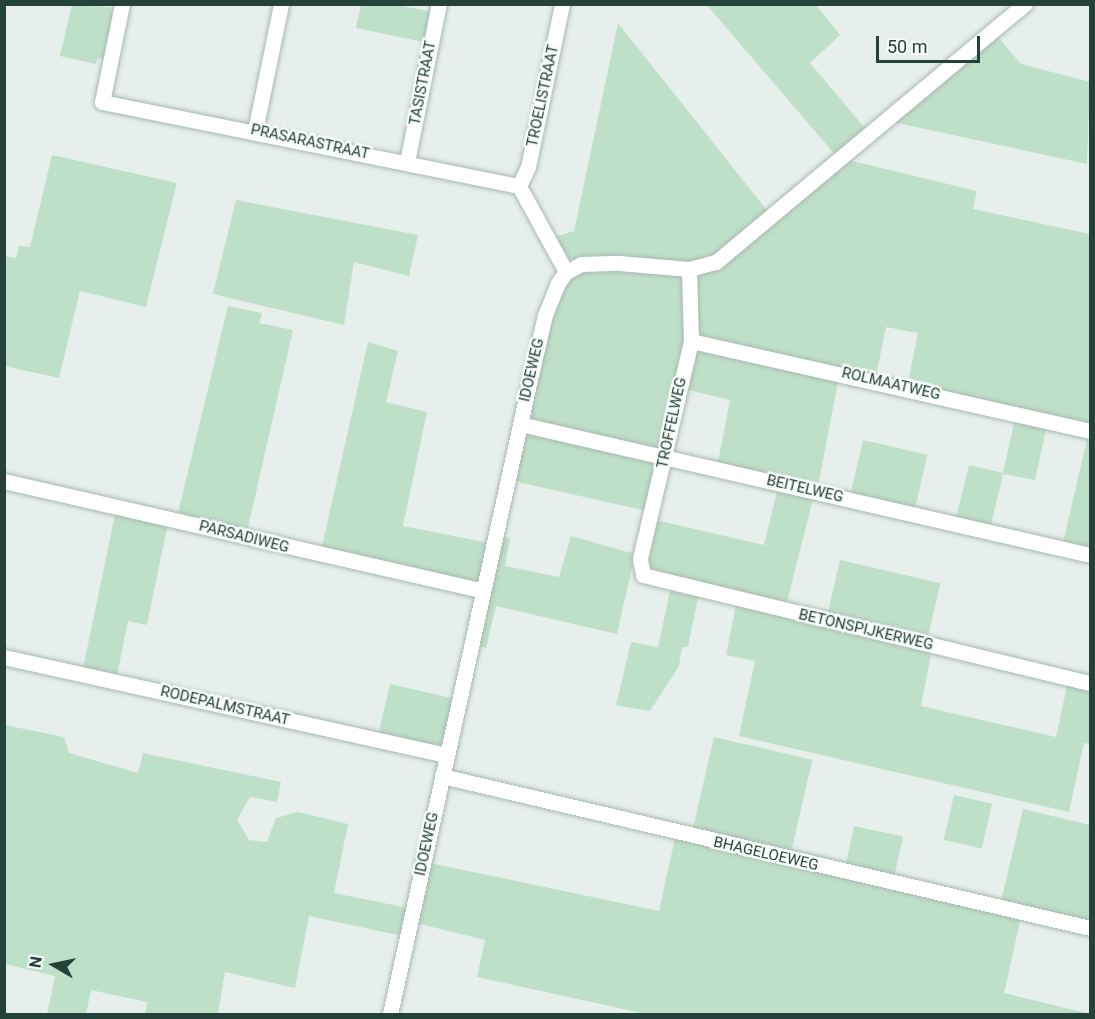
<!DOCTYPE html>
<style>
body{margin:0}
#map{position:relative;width:1095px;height:1019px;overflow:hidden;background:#e6efeb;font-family:Roboto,sans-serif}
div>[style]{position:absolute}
.green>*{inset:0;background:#bfe0c8;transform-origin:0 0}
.roads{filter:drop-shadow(0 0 2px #a8b8b2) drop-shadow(0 0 2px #a8b8b2)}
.street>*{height:15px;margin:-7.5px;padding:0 7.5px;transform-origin:7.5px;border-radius:7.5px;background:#fff}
span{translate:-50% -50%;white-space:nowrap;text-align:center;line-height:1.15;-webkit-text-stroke:5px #f7fbf9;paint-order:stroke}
.street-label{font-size:15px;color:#24423a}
.frame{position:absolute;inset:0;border:6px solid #24423a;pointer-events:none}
.north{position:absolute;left:24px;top:935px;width:60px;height:60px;-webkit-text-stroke:4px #f7fbf9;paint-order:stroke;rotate:279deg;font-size:16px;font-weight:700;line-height:24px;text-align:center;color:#24423a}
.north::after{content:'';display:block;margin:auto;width:21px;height:27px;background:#24423a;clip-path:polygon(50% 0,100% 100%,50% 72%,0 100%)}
.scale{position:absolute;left:876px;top:36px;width:104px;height:27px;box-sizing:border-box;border:3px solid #24423a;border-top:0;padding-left:8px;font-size:18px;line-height:21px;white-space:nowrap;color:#24423a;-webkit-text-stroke:4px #f7fbf9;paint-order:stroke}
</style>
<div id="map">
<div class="green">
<i style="clip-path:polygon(72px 5px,110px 7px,114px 20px,107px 60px,98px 58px,96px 64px,60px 56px)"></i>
<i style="clip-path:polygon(361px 5px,396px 5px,434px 12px,428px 43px,356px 28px)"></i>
<i style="clip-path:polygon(707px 5px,816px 5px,840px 35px,810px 63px,868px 132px,837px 157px)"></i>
<i style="clip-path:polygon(618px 23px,769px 213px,717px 255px,689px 264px,572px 259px,564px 254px,555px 237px,574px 231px)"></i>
<i style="clip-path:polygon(997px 36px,1021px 64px,1090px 82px,1087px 164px,893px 122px)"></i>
<i style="clip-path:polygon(52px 155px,177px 183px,146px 307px,80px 291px,59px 378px,4px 366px,5px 256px,16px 258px,19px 246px,30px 247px)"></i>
<i style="clip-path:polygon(848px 160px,977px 191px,973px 209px,1090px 234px,1090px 425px,908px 382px,918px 333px,886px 327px,876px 376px,699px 335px,695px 272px)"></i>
<i style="clip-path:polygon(236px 200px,418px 235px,409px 276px,354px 262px,344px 325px,213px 294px)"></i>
<i style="clip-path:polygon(592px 267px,682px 277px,689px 335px,661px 444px,654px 450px,531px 419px,527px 413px,553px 307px,569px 277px)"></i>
<i style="clip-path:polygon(228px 306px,262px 313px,259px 323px,293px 330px,247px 532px,178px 513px)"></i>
<i style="clip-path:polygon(368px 342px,398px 351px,386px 402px,427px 412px,403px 526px,489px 543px,481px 578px,475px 583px,321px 551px)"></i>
<i style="clip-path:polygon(698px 345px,839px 377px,818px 486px,718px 462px,730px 400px,684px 389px)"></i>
<i style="clip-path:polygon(1015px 418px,1047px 425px,1035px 480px,1003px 474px,991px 525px,956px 517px,969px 465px,1003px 473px)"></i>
<i style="clip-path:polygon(531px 431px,651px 460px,655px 464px,647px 511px,513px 481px,524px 433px)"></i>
<i style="clip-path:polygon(1088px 435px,1090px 436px,1090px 550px,1063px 543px)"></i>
<i style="left:863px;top:440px;width:66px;height:56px;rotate:13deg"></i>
<i style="clip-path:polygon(778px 487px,814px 495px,786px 606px,651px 571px,646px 565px,655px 520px,764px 545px)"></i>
<i style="clip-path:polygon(116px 510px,168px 523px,147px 625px,128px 621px,117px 675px,83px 668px)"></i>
<i style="clip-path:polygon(501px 534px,510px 539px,505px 566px,559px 577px,571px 536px,635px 554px,617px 634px,496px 606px,486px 648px,476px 645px)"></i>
<i style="left:840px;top:560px;width:103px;height:57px;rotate:13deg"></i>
<i style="clip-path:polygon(670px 591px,698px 597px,688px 647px,682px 647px,679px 666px,650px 711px,616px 705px,631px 642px,658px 647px)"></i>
<i style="clip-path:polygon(736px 605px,932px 649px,921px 706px,1056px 737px,1068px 681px,1090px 686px,1090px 744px,1084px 743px,1069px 812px,739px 736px,755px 661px,726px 655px)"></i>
<i style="left:390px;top:684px;width:65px;height:53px;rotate:13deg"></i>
<i style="clip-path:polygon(5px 725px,64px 737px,69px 753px,138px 773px,143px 753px,281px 782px,277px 802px,250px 797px,237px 820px,249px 840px,267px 842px,276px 818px,298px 812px,348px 824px,334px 893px,408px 908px,402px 936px,309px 916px,295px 988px,225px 972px,218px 1014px,145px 1014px,147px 1002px,91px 990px,86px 1014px,47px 1014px,55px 976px,5px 964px)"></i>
<i style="left:714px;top:737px;width:101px;height:98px;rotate:13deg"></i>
<i style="left:954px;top:795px;width:39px;height:46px;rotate:13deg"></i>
<i style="clip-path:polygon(1023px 809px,1090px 825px,1090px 923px,1001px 901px)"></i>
<i style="left:854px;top:826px;width:50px;height:40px;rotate:12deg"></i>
<i style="clip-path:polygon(675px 838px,1021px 917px,1004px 993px,1090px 1014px,646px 1014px,477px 977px,485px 940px,416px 923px,430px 863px,659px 911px)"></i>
</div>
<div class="roads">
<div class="street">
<i style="left:122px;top:4px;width:100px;rotate:101.5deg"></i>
<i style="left:102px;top:102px;width:425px;rotate:11.4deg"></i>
<i style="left:519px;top:186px;width:98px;rotate:61.3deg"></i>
<i style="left:255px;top:131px;width:130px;rotate:-78.4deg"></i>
<i style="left:407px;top:162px;width:161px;rotate:-78.6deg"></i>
<i style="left:519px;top:186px;width:21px;rotate:-65deg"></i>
<i style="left:528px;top:167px;width:167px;rotate:-78.2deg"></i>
<i style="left:689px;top:269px;width:72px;rotate:88.4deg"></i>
<i style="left:691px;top:341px;width:224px;rotate:103.2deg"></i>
<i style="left:640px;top:559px;width:16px;rotate:79deg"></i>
<i style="left:643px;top:575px;width:460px;rotate:13.6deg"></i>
<i style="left:691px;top:341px;width:409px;rotate:12.7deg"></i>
<i style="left:520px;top:424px;width:585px;rotate:12.94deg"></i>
<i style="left:4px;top:481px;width:491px;rotate:12.9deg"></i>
<i style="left:4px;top:657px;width:453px;rotate:12.5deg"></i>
<i style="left:442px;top:776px;width:666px;rotate:13.2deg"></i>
<i style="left:390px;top:1014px;width:654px;rotate:-77.56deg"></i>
<i style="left:531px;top:375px;width:62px;rotate:-76.9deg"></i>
<i style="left:545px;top:315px;width:35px;rotate:-68deg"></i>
<i style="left:558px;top:283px;width:14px;rotate:-54deg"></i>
<i style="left:566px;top:272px;width:17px;rotate:-28deg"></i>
<i style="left:581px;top:264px;width:38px;rotate:-2deg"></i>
<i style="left:619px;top:263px;width:70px;rotate:4.9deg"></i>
<i style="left:689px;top:269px;width:28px;rotate:-15deg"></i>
<i style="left:716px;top:262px;width:403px;rotate:-39.9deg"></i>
</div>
</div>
<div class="street-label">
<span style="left:423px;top:83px;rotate:-79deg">TASISTRAAT</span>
<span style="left:543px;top:96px;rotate:-78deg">TROELISTRAAT</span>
<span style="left:310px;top:142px;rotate:12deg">PRASARASTRAAT</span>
<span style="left:532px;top:370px;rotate:-77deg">IDOEWEG</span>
<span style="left:891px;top:384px;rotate:13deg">ROLMAATWEG</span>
<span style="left:672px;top:423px;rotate:-78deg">TROFFELWEG</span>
<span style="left:805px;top:489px;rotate:13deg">BEITELWEG</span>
<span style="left:244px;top:537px;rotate:14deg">PARSADIWEG</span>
<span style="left:866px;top:630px;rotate:13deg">BETONSPIJKERWEG</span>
<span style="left:225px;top:706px;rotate:13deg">RODEPALMSTRAAT</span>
<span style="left:427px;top:844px;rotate:-78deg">IDOEWEG</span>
<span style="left:766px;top:854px;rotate:13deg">BHAGELOEWEG</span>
</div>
<div class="frame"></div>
<div class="north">N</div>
<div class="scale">50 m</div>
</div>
